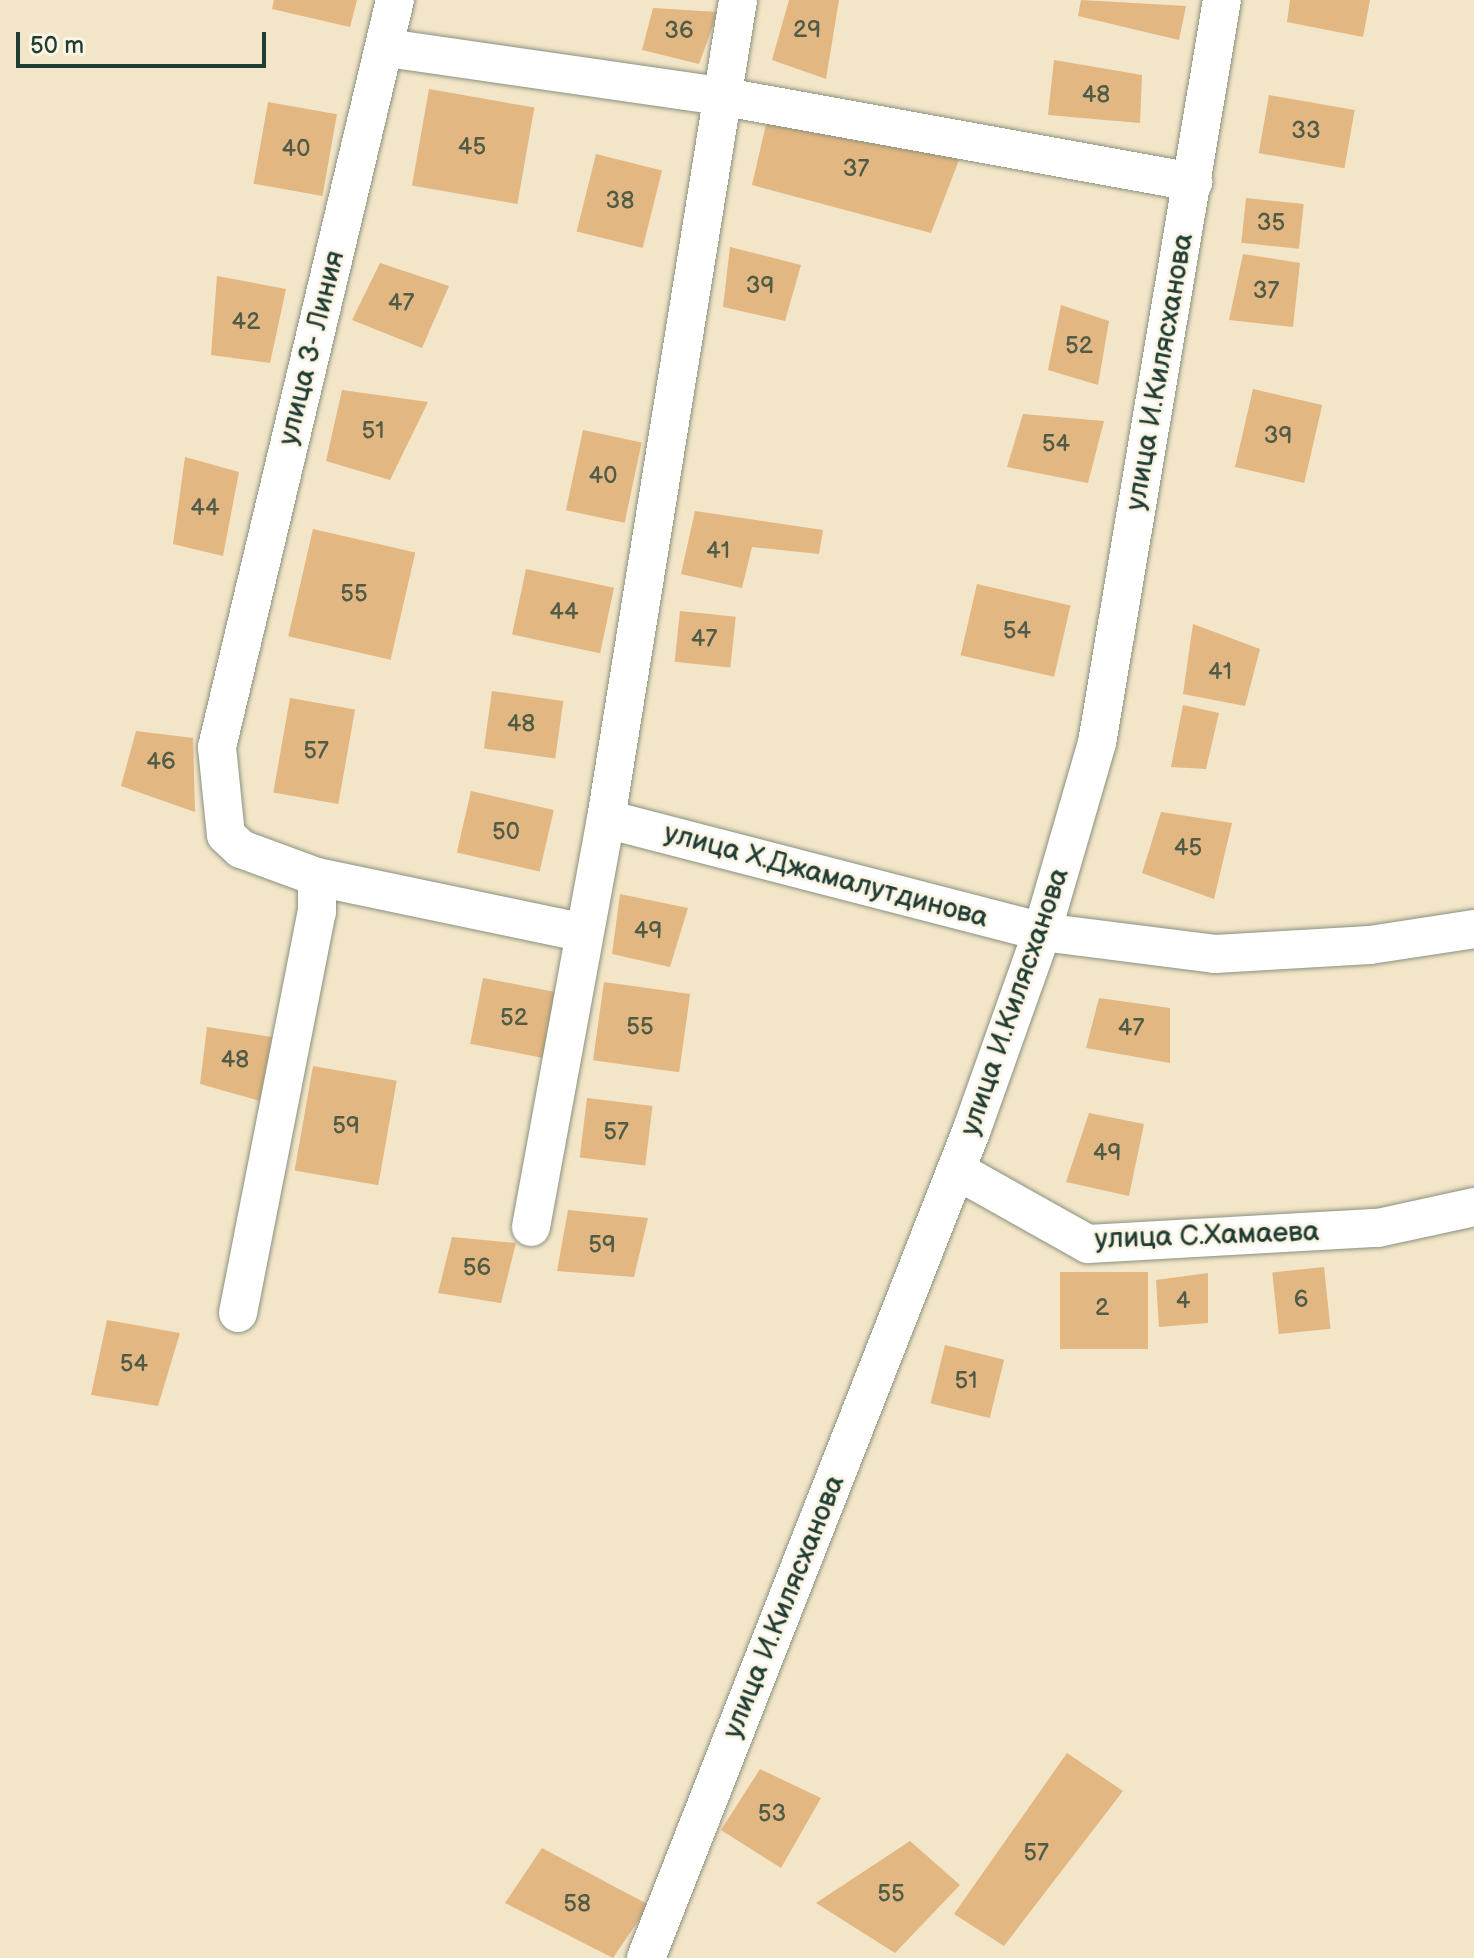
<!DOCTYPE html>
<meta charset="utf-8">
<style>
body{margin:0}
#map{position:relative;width:1474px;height:1958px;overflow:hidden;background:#f3e5c8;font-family:"Balsamiq Sans",sans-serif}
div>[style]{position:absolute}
.building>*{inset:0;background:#e3b782;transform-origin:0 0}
.roads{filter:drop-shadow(0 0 2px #89917e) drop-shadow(0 0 2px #89917e)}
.minor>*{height:38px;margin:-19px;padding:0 19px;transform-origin:19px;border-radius:19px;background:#fff}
span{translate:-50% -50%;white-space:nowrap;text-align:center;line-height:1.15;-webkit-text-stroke:6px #fcf5e5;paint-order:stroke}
.number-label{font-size:24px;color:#505c48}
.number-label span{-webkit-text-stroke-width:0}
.street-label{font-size:28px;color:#1f3d34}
.scale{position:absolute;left:16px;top:32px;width:250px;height:36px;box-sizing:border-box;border:4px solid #1f3d34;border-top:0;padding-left:10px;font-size:24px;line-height:28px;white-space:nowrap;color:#1f3d34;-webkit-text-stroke:6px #fcf5e5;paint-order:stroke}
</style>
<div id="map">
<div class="building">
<i style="clip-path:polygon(274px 0,357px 0,350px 27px,272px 9px)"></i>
<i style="clip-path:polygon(789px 0,839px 0,826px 79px,772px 60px)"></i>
<i style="clip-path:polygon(1081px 0,1186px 6px,1179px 40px,1078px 16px)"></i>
<i style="clip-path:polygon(1290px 0,1370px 0,1363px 37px,1287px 22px)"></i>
<i style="clip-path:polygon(653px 8px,718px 12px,699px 64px,642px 50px)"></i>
<i style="clip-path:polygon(1054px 60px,1142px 75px,1140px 123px,1048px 115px)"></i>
<i style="left:429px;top:89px;width:107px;height:98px;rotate:10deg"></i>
<i style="left:1269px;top:95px;width:87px;height:59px;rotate:10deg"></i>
<i style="left:268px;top:102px;width:70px;height:83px;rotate:10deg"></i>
<i style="clip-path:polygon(767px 120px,962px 152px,931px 233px,752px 185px)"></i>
<i style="left:596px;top:154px;width:68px;height:80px;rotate:14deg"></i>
<i style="left:1246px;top:198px;width:58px;height:45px;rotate:6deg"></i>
<i style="clip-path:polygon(730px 247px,801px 265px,785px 321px,723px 307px)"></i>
<i style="clip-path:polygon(1243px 254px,1300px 263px,1293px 327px,1229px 320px)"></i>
<i style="clip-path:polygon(380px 263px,449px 286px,422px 348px,352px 320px)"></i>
<i style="clip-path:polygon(217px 276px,286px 289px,270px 363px,211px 355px)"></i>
<i style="clip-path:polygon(1061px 305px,1109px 321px,1098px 385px,1048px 370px)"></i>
<i style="left:1253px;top:389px;width:71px;height:80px;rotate:13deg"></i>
<i style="clip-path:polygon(342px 390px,428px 402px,390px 480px,326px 461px)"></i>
<i style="clip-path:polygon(1023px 414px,1104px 421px,1088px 483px,1007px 467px)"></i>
<i style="left:583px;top:430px;width:60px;height:82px;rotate:12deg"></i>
<i style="clip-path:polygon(185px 457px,239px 472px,223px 556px,173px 544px)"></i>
<i style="clip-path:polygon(695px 511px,823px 530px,819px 554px,752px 547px,742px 588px,681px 574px)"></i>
<i style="left:313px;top:529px;width:105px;height:110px;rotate:13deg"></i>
<i style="left:526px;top:569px;width:90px;height:67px;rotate:12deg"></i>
<i style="left:977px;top:584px;width:96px;height:73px;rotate:13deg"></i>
<i style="left:680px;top:611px;width:56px;height:51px;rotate:6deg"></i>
<i style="clip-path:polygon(1193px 624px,1260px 649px,1245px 706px,1183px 694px)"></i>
<i style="left:492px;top:691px;width:72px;height:58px;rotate:8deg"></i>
<i style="left:290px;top:698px;width:66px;height:96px;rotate:10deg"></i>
<i style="clip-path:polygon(1183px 705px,1219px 713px,1206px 769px,1171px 767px)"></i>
<i style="clip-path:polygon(136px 731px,193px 738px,195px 812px,121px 786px)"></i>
<i style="left:471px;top:791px;width:85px;height:63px;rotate:13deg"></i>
<i style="clip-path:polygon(1161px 812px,1232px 823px,1214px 899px,1142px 873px)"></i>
<i style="clip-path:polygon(620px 894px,688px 908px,670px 967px,612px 954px)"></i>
<i style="left:483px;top:978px;width:77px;height:67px;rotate:11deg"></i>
<i style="left:604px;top:982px;width:87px;height:79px;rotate:8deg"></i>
<i style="clip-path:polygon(1099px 998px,1170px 1008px,1170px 1063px,1086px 1048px)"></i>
<i style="clip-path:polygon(207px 1027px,272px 1037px,260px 1101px,200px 1084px)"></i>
<i style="left:313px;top:1066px;width:85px;height:106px;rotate:10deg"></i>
<i style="left:587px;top:1098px;width:66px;height:60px;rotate:7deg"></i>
<i style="clip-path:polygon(1089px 1113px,1144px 1124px,1129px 1196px,1066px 1182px)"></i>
<i style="clip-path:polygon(568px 1210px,648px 1218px,634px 1277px,557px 1271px)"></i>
<i style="clip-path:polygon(452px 1237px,516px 1243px,501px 1303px,438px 1293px)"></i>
<i style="left:1324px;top:1267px;width:62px;height:52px;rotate:84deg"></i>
<i style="left:1060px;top:1272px;width:88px;height:77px"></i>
<i style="clip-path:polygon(1208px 1273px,1208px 1323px,1159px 1327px,1156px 1280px)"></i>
<i style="clip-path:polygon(107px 1320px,180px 1333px,158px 1406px,91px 1395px)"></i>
<i style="left:945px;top:1345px;width:61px;height:60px;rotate:14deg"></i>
<i style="clip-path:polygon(1067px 1753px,1123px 1791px,1004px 1946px,954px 1914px)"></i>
<i style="clip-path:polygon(760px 1769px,821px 1798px,781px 1868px,721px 1830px)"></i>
<i style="clip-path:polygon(910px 1841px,960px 1885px,895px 1953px,816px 1903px)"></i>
<i style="clip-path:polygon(542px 1848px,649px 1905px,613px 1958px,505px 1903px)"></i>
</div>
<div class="roads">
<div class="minor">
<i style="left:395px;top:0;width:768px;rotate:103.4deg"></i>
<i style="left:217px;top:747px;width:88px;rotate:84.2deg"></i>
<i style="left:226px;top:835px;width:21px;rotate:43deg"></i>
<i style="left:241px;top:849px;width:81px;rotate:20.2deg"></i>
<i style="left:317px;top:877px;width:269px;rotate:11.8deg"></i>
<i style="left:387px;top:48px;width:342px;rotate:8.2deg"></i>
<i style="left:725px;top:97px;width:476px;rotate:10.3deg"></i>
<i style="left:606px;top:819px;width:450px;rotate:14.5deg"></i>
<i style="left:1042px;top:932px;width:174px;rotate:7.2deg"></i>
<i style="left:1215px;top:954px;width:155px;rotate:-3.3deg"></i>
<i style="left:1370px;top:945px;width:105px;rotate:-8.7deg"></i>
<i style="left:956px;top:1170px;width:151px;rotate:29.3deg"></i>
<i style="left:1088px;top:1244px;width:290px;rotate:-3.2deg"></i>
<i style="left:1378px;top:1228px;width:98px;rotate:-12.3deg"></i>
<i style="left:531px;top:1227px;width:415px;rotate:-79.6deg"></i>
<i style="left:606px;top:819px;width:830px;rotate:-80.84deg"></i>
<i style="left:238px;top:1313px;width:409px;rotate:-78.9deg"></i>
<i style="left:317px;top:912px;width:35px;rotate:-90deg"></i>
<i style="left:646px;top:1958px;width:891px;rotate:-68.53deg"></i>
<i style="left:972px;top:1129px;width:209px;rotate:-70.4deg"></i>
<i style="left:1042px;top:932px;width:197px;rotate:-73.8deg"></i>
<i style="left:1097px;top:743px;width:753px;rotate:-80.45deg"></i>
</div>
</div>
<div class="number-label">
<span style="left:807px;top:30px">29</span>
<span style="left:679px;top:31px">36</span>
<span style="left:1096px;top:95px">48</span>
<span style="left:1306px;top:131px">33</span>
<span style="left:472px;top:147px">45</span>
<span style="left:296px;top:149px">40</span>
<span style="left:856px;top:169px">37</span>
<span style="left:620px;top:201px">38</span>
<span style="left:1271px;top:223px">35</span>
<span style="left:760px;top:286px">39</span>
<span style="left:1266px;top:291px">37</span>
<span style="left:401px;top:303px">47</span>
<span style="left:246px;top:322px">42</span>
<span style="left:1079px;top:346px">52</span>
<span style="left:373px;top:431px">51</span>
<span style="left:1278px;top:436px">39</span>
<span style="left:1056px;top:444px">54</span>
<span style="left:603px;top:476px">40</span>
<span style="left:205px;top:508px">44</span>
<span style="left:718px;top:551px">41</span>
<span style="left:354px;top:594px">55</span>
<span style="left:564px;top:612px">44</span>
<span style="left:1017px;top:631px">54</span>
<span style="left:704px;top:639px">47</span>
<span style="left:1220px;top:672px">41</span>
<span style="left:521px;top:724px">48</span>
<span style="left:316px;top:751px">57</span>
<span style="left:161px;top:762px">46</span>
<span style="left:506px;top:832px">50</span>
<span style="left:1188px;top:848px">45</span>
<span style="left:648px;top:931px">49</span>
<span style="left:514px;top:1018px">52</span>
<span style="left:640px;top:1027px">55</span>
<span style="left:1131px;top:1028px">47</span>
<span style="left:235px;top:1060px">48</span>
<span style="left:346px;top:1126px">59</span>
<span style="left:616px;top:1132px">57</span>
<span style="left:1107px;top:1153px">49</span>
<span style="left:602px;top:1245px">59</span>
<span style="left:477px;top:1268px">56</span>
<span style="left:1301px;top:1300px">6</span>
<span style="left:1183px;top:1301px">4</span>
<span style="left:1102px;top:1308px">2</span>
<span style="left:134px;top:1364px">54</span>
<span style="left:966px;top:1381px">51</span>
<span style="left:772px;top:1814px">53</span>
<span style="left:1036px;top:1853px">57</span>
<span style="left:891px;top:1894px">55</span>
<span style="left:577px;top:1904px">58</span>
</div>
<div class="street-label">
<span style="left:312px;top:348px;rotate:-76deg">улица 3- Линия</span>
<span style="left:1160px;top:372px;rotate:-80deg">улица И.Килясханова</span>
<span style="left:826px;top:876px;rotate:15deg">улица Х.Джамалутдинова</span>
<span style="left:1015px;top:1002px;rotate:-71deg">улица И.Килясханова</span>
<span style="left:1207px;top:1236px;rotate:-2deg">улица С.Хамаева</span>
<span style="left:784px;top:1607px;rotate:-68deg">улица И.Килясханова</span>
</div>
<div class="scale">50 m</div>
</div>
